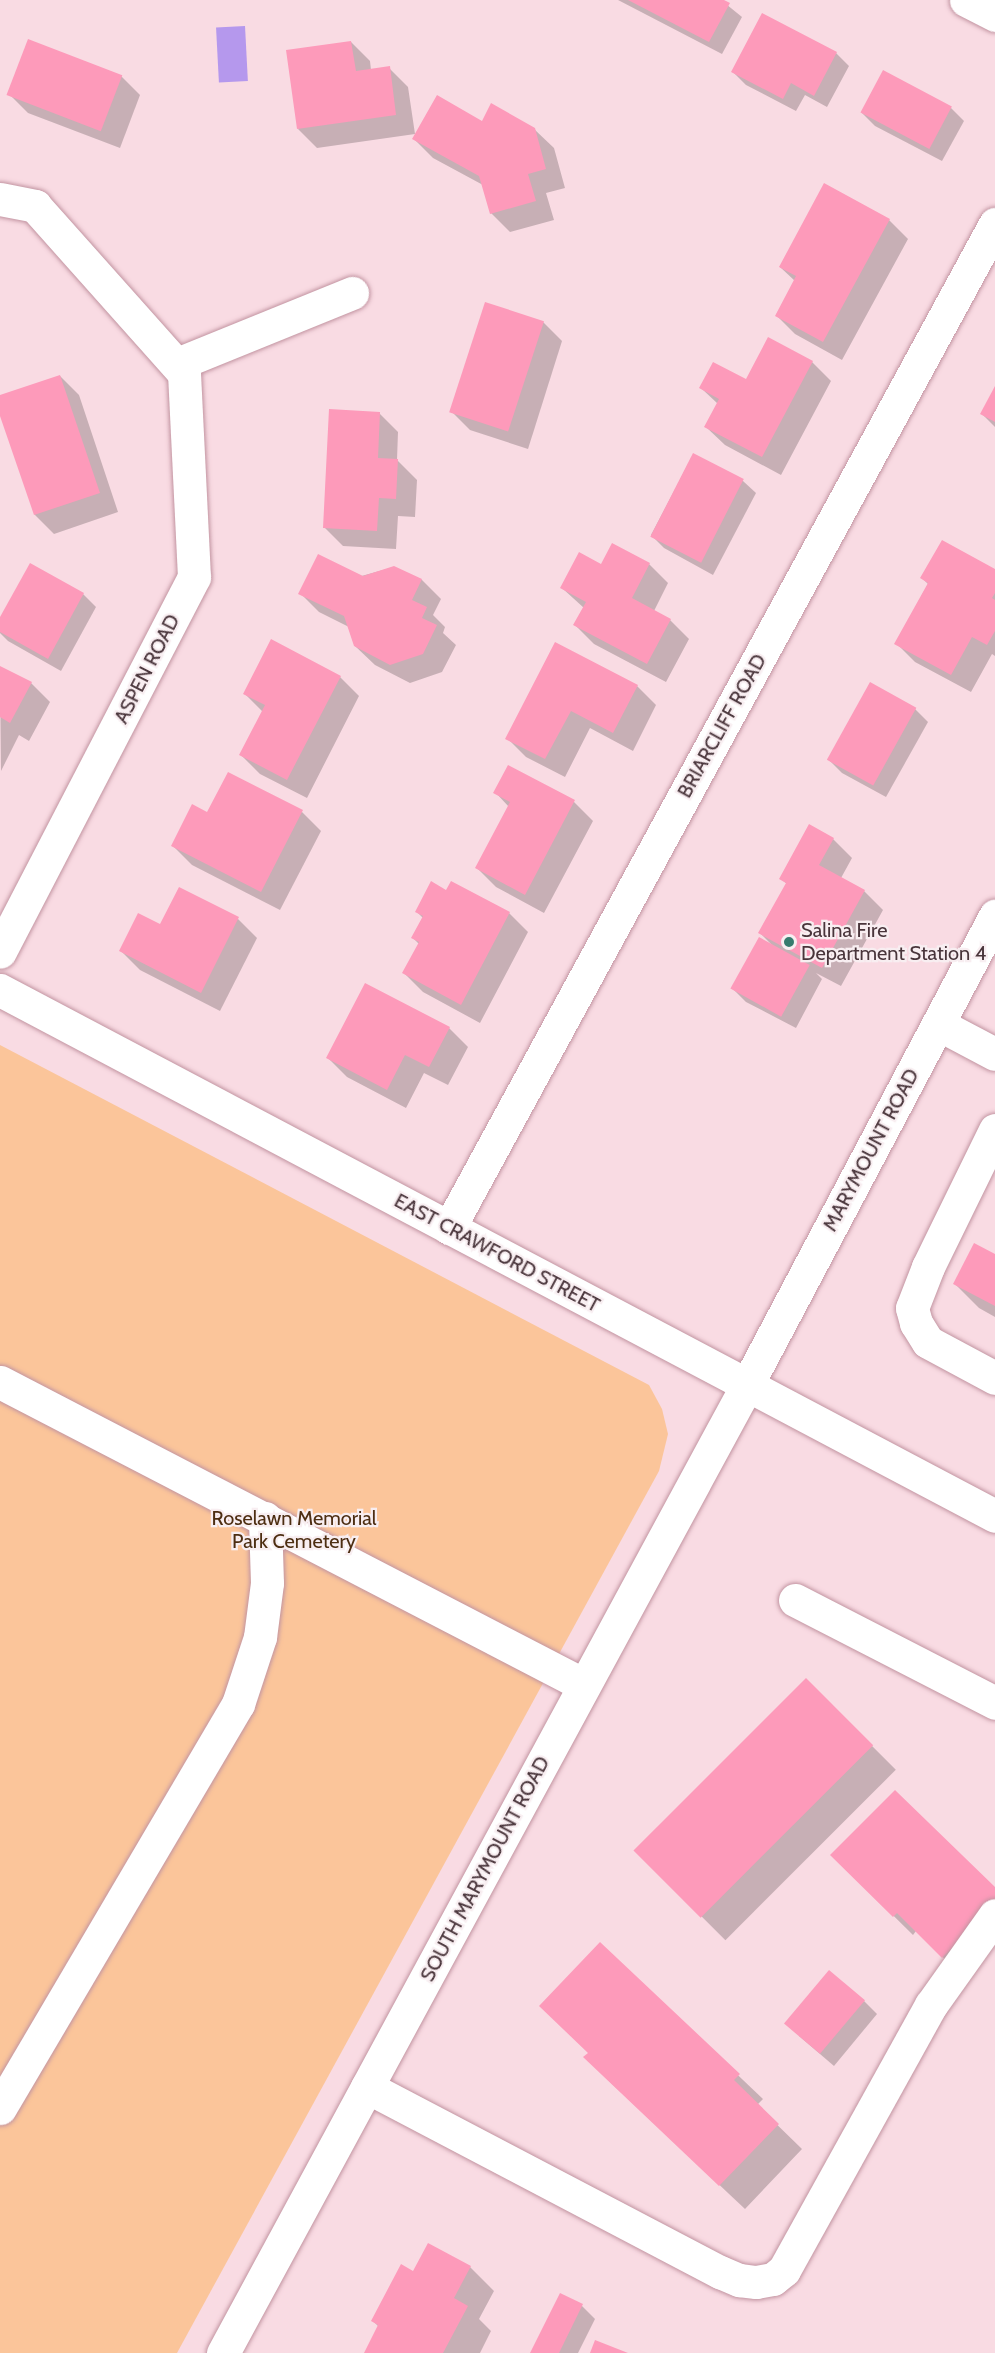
<!DOCTYPE html>
<style>
body{margin:0}
#map{position:relative;width:995px;height:2353px;overflow:hidden;background:#f9dbe3;font-family:Cabin,sans-serif}
div>[style]{position:absolute}
.green>*{inset:0;background:#fbc59a}
.water>*{inset:0;background:#b598ed;transform-origin:0 0}
.shadow>*{inset:0;background:#0003;transform-origin:0 0}
.building>*{inset:0;background:#fd9aba;transform-origin:0 0}
.roads{filter:drop-shadow(0 0 2px #c294a1) drop-shadow(0 0 2px #c294a1)}
.minor>*{height:33px;margin:-16.5px;padding:0 16.5px;transform-origin:16.5px;border-radius:16.5px;background:#fff}
.dots>*{width:16px;height:16px;translate:-50% -50%;box-sizing:border-box;border:3px solid #f8eef1;border-radius:50%}
span{translate:-50% -50%;white-space:nowrap;text-align:center;line-height:1.15;-webkit-text-stroke:4.5px #f8eef1;paint-order:stroke}
.street-label{font-size:20px;color:#49353b}
.poi-label{font-size:20px;color:#49353b}
.left{translate:0 -50%;text-align:left}
.park-label{font-size:20px;color:#4d2e12}
</style>
<div id="map">
<div class="green">
<i style="clip-path:polygon(0 1045px,649px 1385px,662px 1409px,668px 1434px,659px 1471px,177px 2353px,0 2353px)"></i>
</div>
<div class="water">
<i style="left:245px;top:26px;width:55px;height:29px;rotate:87deg"></i>
</div>
<div class="shadow">
<i style="clip-path:polygon(618px 0,721px 0,742px 17px,722px 54px)"></i>
<i style="clip-path:polygon(351px 42px,370px 61px,371px 70px,389px 68px,408px 87px,415px 134px,317px 148px,298px 129px)"></i>
<i style="clip-path:polygon(836px 53px,849px 66px,827px 107px,805px 95px,796px 111px,746px 85px,733px 72px)"></i>
<i style="clip-path:polygon(121px 76px,140px 95px,120px 148px,28px 113px,9px 94px)"></i>
<i style="clip-path:polygon(951px 108px,964px 121px,942px 161px,875px 126px,862px 113px)"></i>
<i style="clip-path:polygon(482px 123px,534px 129px,554px 148px,565px 188px,546px 193px,554px 220px,510px 232px,491px 213px,483px 185px,433px 158px,414px 139px)"></i>
<i style="clip-path:polygon(889px 220px,908px 239px,842px 360px,795px 334px,776px 315px,795px 281px,780px 267px)"></i>
<i style="clip-path:polygon(543px 322px,562px 341px,528px 449px,470px 430px,451px 411px)"></i>
<i style="clip-path:polygon(812px 362px,831px 381px,781px 475px,725px 445px,706px 427px,718px 404px,701px 388px,747px 381px)"></i>
<i style="clip-path:polygon(60px 376px,79px 395px,118px 512px,54px 534px,35px 515px,0 411px,0 396px)"></i>
<i style="clip-path:polygon(995px 389px,995px 427px,982px 414px)"></i>
<i style="clip-path:polygon(379px 413px,398px 432px,397px 460px,417px 480px,415px 517px,398px 516px,396px 549px,343px 546px,324px 527px)"></i>
<i style="clip-path:polygon(693px 455px,743px 481px,756px 493px,713px 575px,664px 548px,651px 535px)"></i>
<i style="clip-path:polygon(613px 545px,649px 564px,668px 583px,654px 611px,670px 620px,689px 639px,666px 682px,594px 644px,575px 625px,584px 608px,562px 588px,602px 566px)"></i>
<i style="clip-path:polygon(394px 567px,422px 580px,441px 599px,433px 615px,445px 627px,443px 633px,456px 645px,442px 672px,410px 683px,375px 665px,355px 646px,349px 627px,319px 612px,300px 593px)"></i>
<i style="clip-path:polygon(995px 571px,995px 656px,992px 654px,971px 692px,915px 662px,896px 643px,928px 584px,922px 578px)"></i>
<i style="clip-path:polygon(83px 594px,96px 607px,61px 671px,8px 641px,0 633px,0 620px)"></i>
<i style="clip-path:polygon(272px 642px,340px 677px,359px 696px,307px 798px,260px 774px,241px 755px,263px 712px,245px 694px)"></i>
<i style="clip-path:polygon(556px 644px,637px 686px,656px 705px,633px 751px,590px 728px,565px 777px,526px 757px,507px 738px)"></i>
<i style="clip-path:polygon(0 667px,31px 683px,50px 702px,29px 741px,19px 735px,1px 771px)"></i>
<i style="clip-path:polygon(915px 709px,928px 722px,886px 797px,842px 773px,829px 760px)"></i>
<i style="clip-path:polygon(495px 792px,574px 802px,593px 821px,544px 913px,496px 887px,477px 868px,509px 807px)"></i>
<i style="clip-path:polygon(302px 812px,321px 831px,280px 910px,192px 865px,173px 846px)"></i>
<i style="clip-path:polygon(833px 839px,852px 858px,841px 878px,864px 891px,883px 910px,841px 986px,816px 973px,822px 979px,796px 1028px,746px 1002px,733px 989px,773px 946px,760px 933px,787px 884px,781px 879px)"></i>
<i style="clip-path:polygon(417px 912px,509px 913px,528px 932px,480px 1023px,423px 992px,404px 973px,419px 944px,413px 938px,423px 918px)"></i>
<i style="clip-path:polygon(238px 919px,257px 938px,220px 1011px,140px 970px,121px 951px)"></i>
<i style="clip-path:polygon(449px 1028px,468px 1047px,448px 1085px,424px 1073px,406px 1108px,347px 1077px,328px 1058px)"></i>
<i style="clip-path:polygon(995px 1256px,995px 1317px,979px 1308px,955px 1284px)"></i>
<i style="left:806px;top:1680px;width:127px;height:241px;rotate:45deg"></i>
<i style="clip-path:polygon(832px 1855px,995px 1889px,962px 1976px,916px 1931px,913px 1935px)"></i>
<i style="clip-path:polygon(600px 1944px,763px 2099px,757px 2105px,802px 2149px,745px 2209px,609px 2081px,589px 2053px)"></i>
<i style="clip-path:polygon(864px 2001px,877px 2014px,834px 2066px,799px 2036px)"></i>
<i style="clip-path:polygon(470px 2267px,494px 2291px,479px 2319px,491px 2331px,480px 2353px,365px 2353px,379px 2327px,373px 2321px)"></i>
<i style="clip-path:polygon(561px 2295px,582px 2306px,595px 2319px,578px 2353px,532px 2353px)"></i>
</div>
<div class="building">
<i style="clip-path:polygon(628px 0,724px 0,730px 3px,709px 42px)"></i>
<i style="clip-path:polygon(762px 13px,837px 52px,814px 96px,791px 83px,783px 99px,731px 72px)"></i>
<i style="left:28px;top:39px;width:101px;height:60px;rotate:21deg"></i>
<i style="clip-path:polygon(351px 41px,356px 71px,390px 66px,396px 115px,297px 129px,286px 50px)"></i>
<i style="left:883px;top:70px;width:78px;height:48px;rotate:28deg"></i>
<i style="clip-path:polygon(437px 95px,482px 121px,491px 103px,535px 128px,546px 169px,528px 174px,536px 201px,490px 214px,479px 176px,412px 139px)"></i>
<i style="clip-path:polygon(824px 183px,890px 219px,823px 342px,775px 316px,796px 276px,779px 267px)"></i>
<i style="left:485px;top:302px;width:62px;height:116px;rotate:18deg"></i>
<i style="clip-path:polygon(768px 337px,813px 361px,762px 457px,704px 427px,719px 399px,699px 388px,713px 362px,746px 379px)"></i>
<i style="clip-path:polygon(60px 375px,100px 493px,34px 515px,0 416px,0 395px)"></i>
<i style="clip-path:polygon(995px 386px,995px 422px,980px 414px)"></i>
<i style="clip-path:polygon(329px 409px,380px 412px,378px 458px,398px 459px,396px 499px,379px 498px,377px 531px,323px 528px)"></i>
<i style="left:693px;top:453px;width:57px;height:94px;rotate:27deg"></i>
<i style="clip-path:polygon(942px 540px,995px 569px,995px 593px,992px 598px,995px 600px,995px 631px,987px 645px,972px 637px,951px 675px,894px 644px,928px 583px,920px 578px)"></i>
<i style="clip-path:polygon(612px 543px,650px 563px,632px 598px,671px 619px,647px 664px,573px 625px,586px 602px,560px 588px,579px 552px,601px 564px)"></i>
<i style="clip-path:polygon(318px 554px,363px 576px,394px 566px,422px 579px,412px 600px,427px 607px,422px 618px,437px 625px,423px 654px,390px 665px,354px 646px,344px 616px,298px 594px)"></i>
<i style="clip-path:polygon(30px 563px,84px 593px,48px 659px,0 632px,0 617px)"></i>
<i style="clip-path:polygon(271px 639px,341px 676px,287px 780px,239px 755px,265px 705px,243px 694px)"></i>
<i style="clip-path:polygon(555px 642px,638px 685px,613px 733px,571px 711px,545px 759px,505px 739px)"></i>
<i style="clip-path:polygon(0 666px,32px 682px,10px 723px,0 717px)"></i>
<i style="left:870px;top:682px;width:53px;height:89px;rotate:29deg"></i>
<i style="clip-path:polygon(508px 765px,575px 800px,525px 895px,475px 868px,510px 802px,493px 793px)"></i>
<i style="clip-path:polygon(228px 772px,303px 810px,261px 892px,171px 846px,192px 804px,207px 812px)"></i>
<i style="clip-path:polygon(809px 824px,834px 838px,819px 865px,865px 890px,822px 968px,758px 933px,786px 883px,779px 879px)"></i>
<i style="clip-path:polygon(431px 881px,446px 890px,451px 881px,510px 912px,461px 1005px,402px 973px,419px 942px,411px 938px,423px 916px,415px 912px)"></i>
<i style="clip-path:polygon(179px 887px,239px 917px,201px 993px,119px 951px,138px 913px,160px 924px)"></i>
<i style="left:759px;top:937px;width:58px;height:59px;rotate:29deg"></i>
<i style="clip-path:polygon(365px 983px,450px 1027px,429px 1067px,405px 1055px,387px 1090px,326px 1058px)"></i>
<i style="clip-path:polygon(974px 1243px,995px 1254px,995px 1306px,953px 1284px)"></i>
<i style="left:806px;top:1678px;width:95px;height:244px;rotate:45deg"></i>
<i style="clip-path:polygon(895px 1790px,995px 1887px,995px 1904px,942px 1958px,897px 1913px,893px 1917px,830px 1855px)"></i>
<i style="clip-path:polygon(600px 1942px,740px 2074px,734px 2080px,779px 2124px,719px 2186px,583px 2057px,588px 2053px,539px 2006px)"></i>
<i style="left:829px;top:1970px;width:47px;height:70px;rotate:40deg"></i>
<i style="clip-path:polygon(428px 2243px,471px 2266px,454px 2298px,468px 2306px,443px 2353px,364px 2353px,378px 2325px,371px 2321px,401px 2264px,413px 2271px)"></i>
<i style="clip-path:polygon(560px 2293px,583px 2304px,559px 2353px,530px 2353px)"></i>
<i style="clip-path:polygon(595px 2340px,628px 2353px,590px 2353px)"></i>
</div>
<div class="roads">
<div class="minor">
<i style="left:966px;top:0;width:33px;rotate:27deg"></i>
<i style="left:0;top:199px;width:36px;rotate:11deg"></i>
<i style="left:35px;top:206px;width:224px;rotate:48.3deg"></i>
<i style="left:184px;top:373px;width:204px;rotate:87.2deg"></i>
<i style="left:194px;top:577px;width:422px;rotate:117.4deg"></i>
<i style="left:177px;top:364px;width:189px;rotate:-22.1deg"></i>
<i style="left:0;top:990px;width:1125px;rotate:27.86deg"></i>
<i style="left:938px;top:1024px;width:64px;rotate:27.8deg"></i>
<i style="left:995px;top:1130px;width:153px;rotate:116.1deg"></i>
<i style="left:928px;top:1267px;width:44px;rotate:111.3deg"></i>
<i style="left:912px;top:1308px;width:16px;rotate:75deg"></i>
<i style="left:916px;top:1323px;width:22px;rotate:58deg"></i>
<i style="left:928px;top:1342px;width:76px;rotate:28.2deg"></i>
<i style="left:449px;top:1228px;width:1143px;rotate:-61.46deg"></i>
<i style="left:0;top:1382px;width:658px;rotate:27.42deg"></i>
<i style="left:795px;top:1600px;width:225px;rotate:27.2deg"></i>
<i style="left:367px;top:2087px;width:399px;rotate:27.7deg"></i>
<i style="left:720px;top:2272px;width:21px;rotate:23deg"></i>
<i style="left:739px;top:2280px;width:17px;rotate:7deg"></i>
<i style="left:756px;top:2282px;width:17px;rotate:-10deg"></i>
<i style="left:773px;top:2279px;width:14px;rotate:-39deg"></i>
<i style="left:784px;top:2270px;width:303px;rotate:-61deg"></i>
<i style="left:931px;top:2005px;width:110px;rotate:-54.6deg"></i>
<i style="left:0;top:2108px;width:469px;rotate:-59.5deg"></i>
<i style="left:238px;top:1704px;width:71px;rotate:-71.8deg"></i>
<i style="left:260px;top:1637px;width:54px;rotate:-82.6deg"></i>
<i style="left:267px;top:1583px;width:65px;rotate:-91.8deg"></i>
<i style="left:223px;top:2353px;width:1101px;rotate:-61.57deg"></i>
<i style="left:747px;top:1385px;width:531px;rotate:-62.13deg"></i>
</div>
</div>
<div class="dots">
<i style="left:789px;top:942px;background:#377b6e"></i>
</div>
<div class="street-label">
<span style="left:147px;top:669px;rotate:-63deg">ASPEN ROAD</span>
<span style="left:722px;top:726px;rotate:-61deg">BRIARCLIFF ROAD</span>
<span style="left:871px;top:1150px;rotate:-62deg">MARYMOUNT ROAD</span>
<span style="left:497px;top:1253px;rotate:28deg">EAST CRAWFORD STREET</span>
<span style="left:485px;top:1869px;rotate:-62deg">SOUTH MARYMOUNT ROAD</span>
</div>
<div class="poi-label">
<span class="left" style="left:801px;top:942px">Salina Fire<br>Department Station 4</span>
</div>
<div class="park-label">
<span style="left:294px;top:1530px">Roselawn Memorial<br>Park Cemetery</span>
</div>
</div>
